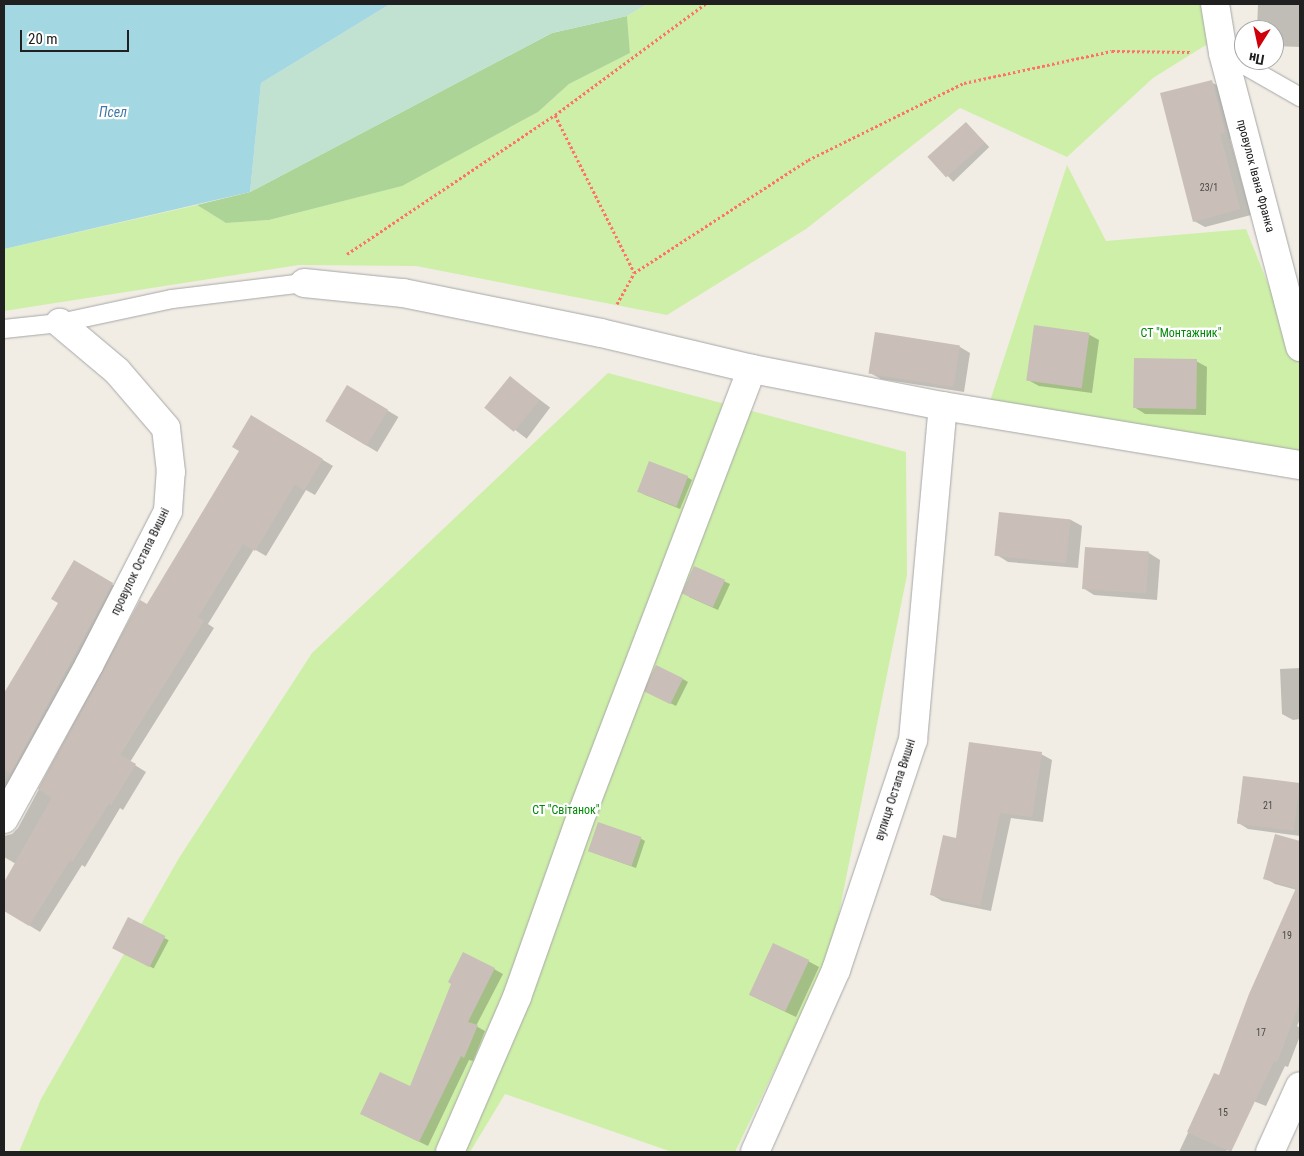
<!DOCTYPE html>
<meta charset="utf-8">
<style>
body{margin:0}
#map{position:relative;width:1304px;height:1156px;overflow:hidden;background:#f1ede5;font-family:"Roboto Condensed",sans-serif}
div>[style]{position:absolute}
.grass>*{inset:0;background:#ceefa8}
.forest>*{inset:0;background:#acd497}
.wetland>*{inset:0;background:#c1e1d1}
.water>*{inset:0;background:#a3d7e2}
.shadow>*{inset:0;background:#0003;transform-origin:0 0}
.building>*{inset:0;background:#c9bfb8;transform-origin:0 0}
.path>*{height:3px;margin-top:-1.5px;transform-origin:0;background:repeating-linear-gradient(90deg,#ff7169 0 2.5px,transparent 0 5px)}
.roads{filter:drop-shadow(0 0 1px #a7a7a7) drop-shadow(0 0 1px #a7a7a7)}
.service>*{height:18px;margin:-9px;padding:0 9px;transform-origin:9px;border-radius:9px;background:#fff}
.minor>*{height:28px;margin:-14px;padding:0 14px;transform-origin:14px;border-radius:14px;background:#fff}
span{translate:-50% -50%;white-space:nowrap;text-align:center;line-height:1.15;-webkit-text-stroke:4.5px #fff;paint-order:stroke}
.number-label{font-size:10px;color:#4a4846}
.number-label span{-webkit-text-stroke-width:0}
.street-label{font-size:12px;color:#202020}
.park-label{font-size:12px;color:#038908}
.water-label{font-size:14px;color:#3f78a7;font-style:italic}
.frame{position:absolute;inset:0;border:5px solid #202020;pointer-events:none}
.north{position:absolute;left:1234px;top:20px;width:50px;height:50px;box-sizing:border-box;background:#fff;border:1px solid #a6a6a6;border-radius:50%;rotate:190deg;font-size:14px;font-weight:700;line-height:20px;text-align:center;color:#202020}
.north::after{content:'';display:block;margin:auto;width:18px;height:22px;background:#d0000a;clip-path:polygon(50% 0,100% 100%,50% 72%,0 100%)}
.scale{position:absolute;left:20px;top:30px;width:109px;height:22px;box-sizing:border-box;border:2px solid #202020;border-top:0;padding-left:6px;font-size:15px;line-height:18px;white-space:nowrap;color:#202020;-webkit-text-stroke:4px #fff;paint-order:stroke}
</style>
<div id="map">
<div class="grass">
<i style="clip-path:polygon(647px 4px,1226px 4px,1230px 30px,1153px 78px,1067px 157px,960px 108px,806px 229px,667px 315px,416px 266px,299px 265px,4px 311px,4px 249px,197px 205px,226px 223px,269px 220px,401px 186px,538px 112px,569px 84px,630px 53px,627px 16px)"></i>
<i style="clip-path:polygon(1067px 165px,1106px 241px,1246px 229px,1285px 326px,1300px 330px,1300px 455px,990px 401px)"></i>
<i style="clip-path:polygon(608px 373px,906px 452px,907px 575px,831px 953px,735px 1152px,672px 1152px,505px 1094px,470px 1152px,19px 1152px,41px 1099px,179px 858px,312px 653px)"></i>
</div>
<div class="forest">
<i style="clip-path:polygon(627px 16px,630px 53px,569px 84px,538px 112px,402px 186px,269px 220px,226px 223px,197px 205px,250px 192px,552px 33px)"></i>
</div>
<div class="wetland">
<i style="clip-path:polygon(390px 4px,647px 4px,627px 16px,552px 33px,250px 192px,261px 83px)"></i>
</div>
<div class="water">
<i style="clip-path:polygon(4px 4px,390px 4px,261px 83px,250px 192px,4px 249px)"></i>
</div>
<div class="shadow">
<i style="clip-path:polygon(1258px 4px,1300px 4px,1300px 47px,1274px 46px,1274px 30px,1257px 30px)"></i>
<i style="clip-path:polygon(1211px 82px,1222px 88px,1236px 138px,1230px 139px,1251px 215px,1205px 227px,1194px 221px)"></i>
<i style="left:967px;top:124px;width:32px;height:50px;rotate:46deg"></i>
<i style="clip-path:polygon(1088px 334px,1099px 340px,1092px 393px,1039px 386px,1028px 380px)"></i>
<i style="clip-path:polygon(960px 347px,970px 353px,964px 392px,881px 379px,870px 373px)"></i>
<i style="clip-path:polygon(1196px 361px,1207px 367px,1206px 415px,1145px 414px,1134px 407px)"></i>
<i style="left:511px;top:378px;width:49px;height:39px;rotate:37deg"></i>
<i style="left:347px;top:386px;width:60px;height:41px;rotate:31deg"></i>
<i style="clip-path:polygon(262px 423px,333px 466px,315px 495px,306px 490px,266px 556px,254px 549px,208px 624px,214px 628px,130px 762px,146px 772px,123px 810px,120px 808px,85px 867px,82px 865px,40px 932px,4px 910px,4px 885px,16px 864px,4px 857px,4px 836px,12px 834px,18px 828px,141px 601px,147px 605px)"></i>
<i style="clip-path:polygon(687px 477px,692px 480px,680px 509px,643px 494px)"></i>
<i style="clip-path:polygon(1000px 514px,1071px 520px,1082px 526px,1078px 568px,1008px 562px,997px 555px)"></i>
<i style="clip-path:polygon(1149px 553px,1160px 560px,1157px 600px,1094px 595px,1083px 588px)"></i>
<i style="clip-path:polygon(74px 561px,123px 591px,4px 813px,4px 704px,60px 603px)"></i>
<i style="clip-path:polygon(694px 567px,730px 584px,718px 610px,689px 597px)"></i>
<i style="clip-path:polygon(1300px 668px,1300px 719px,1293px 720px,1282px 714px,1280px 669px)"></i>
<i style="clip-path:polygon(683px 679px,688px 682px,676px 706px,652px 694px)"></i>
<i style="clip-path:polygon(1041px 754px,1052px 760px,1043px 822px,1011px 818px,991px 911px,942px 901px,932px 895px,957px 839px)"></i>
<i style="clip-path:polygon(1244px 777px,1300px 785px,1300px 836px,1248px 829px,1237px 822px)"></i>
<i style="clip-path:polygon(1276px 836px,1300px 842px,1300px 1019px,1297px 1026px,1300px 1028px,1300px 1036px,1288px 1067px,1285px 1066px,1266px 1106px,1228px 1091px,1297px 890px,1275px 884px,1265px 878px)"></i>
<i style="clip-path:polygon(640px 838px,645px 841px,636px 868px,594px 853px)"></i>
<i style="left:129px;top:919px;width:45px;height:32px;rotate:28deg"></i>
<i style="clip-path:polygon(808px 961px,819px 967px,796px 1017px,750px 995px)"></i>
<i style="clip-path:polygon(494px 969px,503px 974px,476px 1026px,485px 1031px,473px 1061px,469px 1060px,428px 1146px,370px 1118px,411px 1088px)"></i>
<i style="clip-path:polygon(1194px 1120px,1232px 1141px,1226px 1152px,1179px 1152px)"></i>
</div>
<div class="building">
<i style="clip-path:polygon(1212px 80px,1225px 132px,1220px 134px,1240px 209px,1193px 222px,1160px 93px)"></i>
<i style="left:966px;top:122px;width:28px;height:52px;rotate:48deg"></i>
<i style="left:1034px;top:325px;width:56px;height:56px;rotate:8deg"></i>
<i style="left:875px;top:332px;width:86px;height:42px;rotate:9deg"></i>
<i style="left:1134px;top:358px;width:63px;height:50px;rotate:1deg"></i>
<i style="left:510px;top:376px;width:38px;height:41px;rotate:39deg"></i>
<i style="left:347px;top:385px;width:48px;height:42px;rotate:31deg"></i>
<i style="clip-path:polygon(251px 415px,323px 459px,304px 490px,295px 484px,255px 551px,243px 544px,198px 617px,204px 621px,120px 755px,136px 764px,111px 805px,109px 803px,73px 861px,70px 860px,29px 926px,4px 911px,4px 882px,52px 798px,38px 789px,140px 600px,147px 604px,239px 451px,232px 447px)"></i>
<i style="left:649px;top:461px;width:42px;height:33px;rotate:21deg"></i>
<i style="left:999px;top:512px;width:72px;height:44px;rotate:6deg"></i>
<i style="left:1085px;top:547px;width:64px;height:42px;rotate:4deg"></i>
<i style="clip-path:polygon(74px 560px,113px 583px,11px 773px,4px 769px,4px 693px,58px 603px,51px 599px)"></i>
<i style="left:694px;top:566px;width:34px;height:30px;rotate:24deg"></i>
<i style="left:656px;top:665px;width:30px;height:29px;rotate:26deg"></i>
<i style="clip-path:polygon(969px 742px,1042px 752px,1032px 817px,1000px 813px,980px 906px,930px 895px,943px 835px,956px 838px)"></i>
<i style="left:1243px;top:776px;width:57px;height:48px;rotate:7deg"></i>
<i style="left:598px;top:822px;width:46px;height:31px;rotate:19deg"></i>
<i style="clip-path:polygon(1275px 834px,1300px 841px,1300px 1002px,1277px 1062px,1274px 1061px,1231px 1152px,1187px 1132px,1214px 1073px,1219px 1075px,1249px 994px,1296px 888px,1263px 879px)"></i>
<i style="left:128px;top:917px;width:42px;height:35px;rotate:27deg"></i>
<i style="left:773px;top:943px;width:40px;height:57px;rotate:25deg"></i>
<i style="clip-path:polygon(463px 952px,495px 968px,468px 1022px,478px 1025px,464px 1058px,461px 1056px,419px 1142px,360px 1114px,380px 1072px,410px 1086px,451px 984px,448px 982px)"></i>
</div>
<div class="path">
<i style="left:555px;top:115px;width:176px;rotate:63.3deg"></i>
<i style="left:347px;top:254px;width:250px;rotate:-33.8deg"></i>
<i style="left:555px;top:115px;width:187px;rotate:-36.5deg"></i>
<i style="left:617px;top:304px;width:35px;rotate:-61deg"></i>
<i style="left:634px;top:273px;width:207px;rotate:-33deg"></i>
<i style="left:808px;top:160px;width:174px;rotate:-26.3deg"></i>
<i style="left:964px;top:83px;width:151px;rotate:-12.2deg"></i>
<i style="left:1112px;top:51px;width:78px;rotate:0.7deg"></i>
</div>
<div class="roads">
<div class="service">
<i style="left:1223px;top:53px;width:89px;rotate:29.7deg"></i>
<i style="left:4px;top:329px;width:56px;rotate:-6.1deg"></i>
<i style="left:60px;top:323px;width:115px;rotate:-12.1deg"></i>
<i style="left:172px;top:299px;width:133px;rotate:-6.9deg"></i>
</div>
<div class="minor">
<i style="left:1215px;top:4px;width:50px;rotate:80.7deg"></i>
<i style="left:1223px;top:53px;width:304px;rotate:75.3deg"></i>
<i style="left:304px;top:283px;width:100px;rotate:5.8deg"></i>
<i style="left:403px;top:293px;width:202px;rotate:11.4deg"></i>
<i style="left:601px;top:333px;width:155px;rotate:13.4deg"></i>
<i style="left:752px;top:369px;width:195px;rotate:11deg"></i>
<i style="left:943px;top:406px;width:362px;rotate:9.4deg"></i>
<i style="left:4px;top:819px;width:176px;rotate:-61.1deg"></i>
<i style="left:89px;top:665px;width:173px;rotate:-62.8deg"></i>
<i style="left:168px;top:511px;width:39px;rotate:-86deg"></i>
<i style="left:171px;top:472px;width:44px;rotate:-96.5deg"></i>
<i style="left:166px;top:428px;width:75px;rotate:-130.7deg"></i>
<i style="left:117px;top:371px;width:75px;rotate:-139.9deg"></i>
<i style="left:450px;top:1152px;width:169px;rotate:-66.6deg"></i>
<i style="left:517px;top:997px;width:197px;rotate:-70.5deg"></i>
<i style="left:583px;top:811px;width:473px;rotate:-69.1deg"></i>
<i style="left:755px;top:1152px;width:199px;rotate:-66deg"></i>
<i style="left:836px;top:970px;width:243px;rotate:-71.5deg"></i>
<i style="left:913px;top:740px;width:335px;rotate:-84.9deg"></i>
<i style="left:1270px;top:1152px;width:72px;rotate:-65.6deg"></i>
</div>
</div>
<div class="number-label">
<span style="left:1209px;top:188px">23/1</span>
<span style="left:1268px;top:806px">21</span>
<span style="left:1287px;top:936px">19</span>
<span style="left:1261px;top:1033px">17</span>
<span style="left:1223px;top:1113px">15</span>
</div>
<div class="street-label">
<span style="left:1255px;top:176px;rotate:75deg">провулок Івана Франка</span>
<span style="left:141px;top:562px;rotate:-64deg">провулок Остапа Вишні</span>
<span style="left:896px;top:790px;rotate:-72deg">вулиця Остапа Вишні</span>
</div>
<div class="park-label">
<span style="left:1181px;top:334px">СТ "Монтажник"</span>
<span style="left:566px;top:811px">СТ "Світанок"</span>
</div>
<div class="water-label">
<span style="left:113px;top:112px">Псел</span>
</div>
<div class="frame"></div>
<div class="north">Пн</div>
<div class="scale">20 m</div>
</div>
